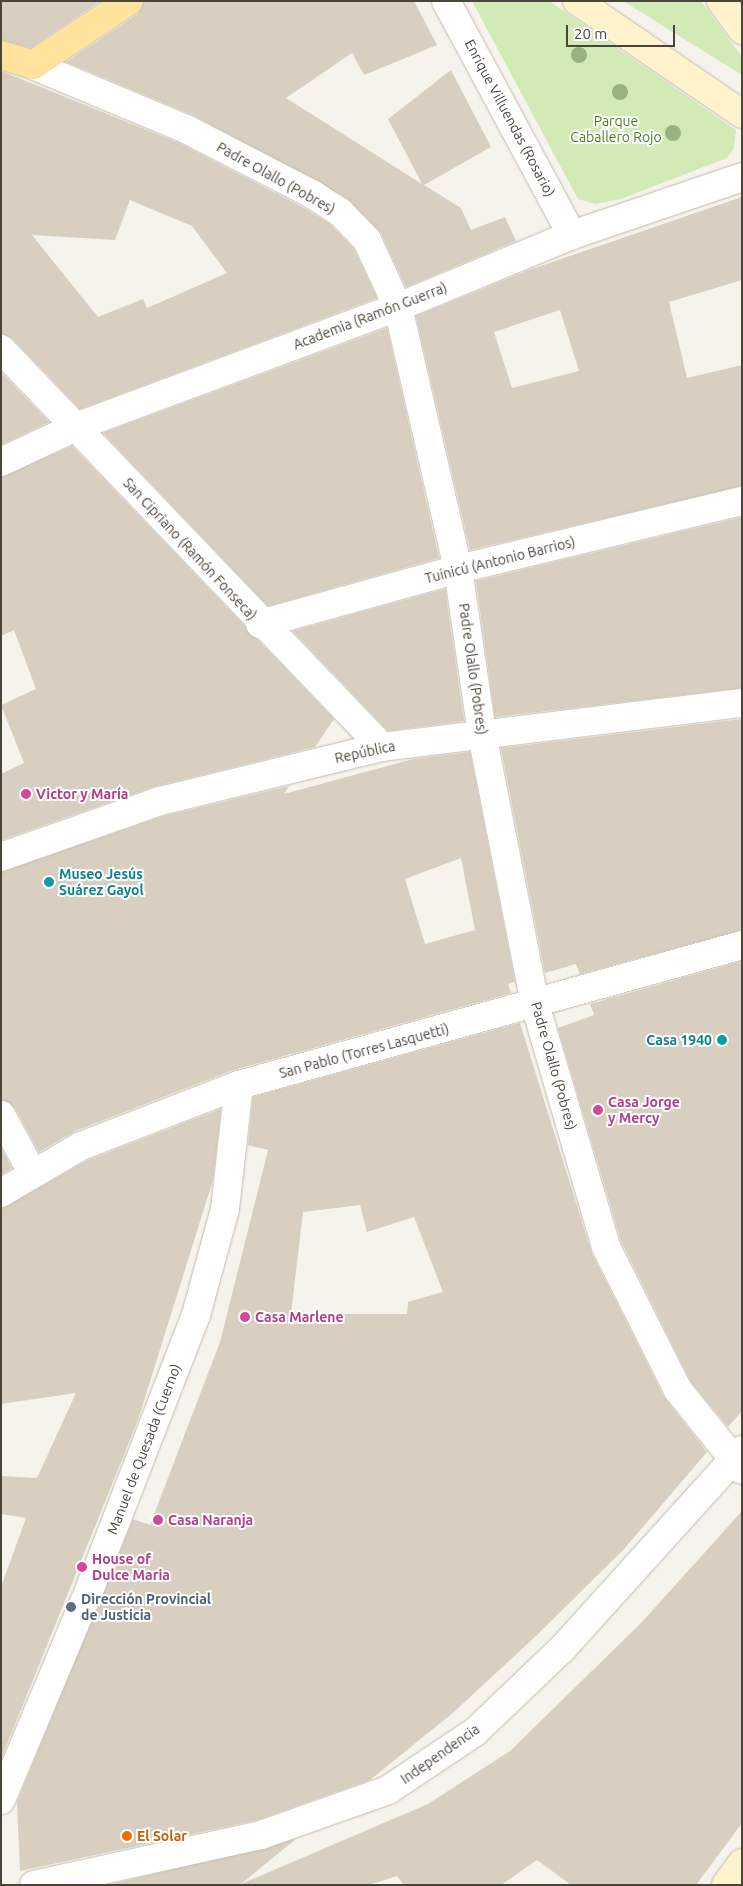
<!DOCTYPE html>
<meta charset="utf-8">
<style>
body{margin:0}
#map{position:relative;width:743px;height:1886px;overflow:hidden;background:#f6f3ec;font-family:Ubuntu,sans-serif}
div>[style]{position:absolute}
.green>*{inset:0;background:#d2eab5}
.building>*{inset:0;background:#d8cfc1}
.roads{filter:drop-shadow(0 0 1px #c2bbae) drop-shadow(0 0 1px #c2bbae)}
.minor>*{height:28px;margin:-14px;padding:0 14px;transform-origin:14px;border-radius:14px;background:#fff}
.tertiary>*{height:28px;margin:-14px;padding:0 14px;transform-origin:14px;border-radius:14px;background:#fff}
.secondary>*{height:28px;margin:-14px;padding:0 14px;transform-origin:14px;border-radius:14px;background:#fff3cd}
.primary>*{height:28px;margin:-14px;padding:0 14px;transform-origin:14px;border-radius:14px;background:#ffe39c}
.trees>*{width:16px;height:16px;margin:-8px;border-radius:50%;background:#97b381}
.dots>*{width:14px;height:14px;translate:-50% -50%;box-sizing:border-box;border:2px solid #fff;border-radius:50%}
span{translate:-50% -50%;white-space:nowrap;text-align:center;line-height:1.15;-webkit-text-stroke:4px #fff;paint-order:stroke}
.street-label{font-size:14px;color:#4b4439}
.park-label{font-size:14px;color:#4a7f2a}
.hotel-label{font-size:14px;color:#b23c85;font-weight:700}
.left{translate:0 -50%;text-align:left}
.culture-label{font-size:14px;color:#0d838f;font-weight:700}
.right{translate:-100% -50%;text-align:right}
.service-label{font-size:14px;color:#4e5e75;font-weight:700}
.food-label{font-size:14px;color:#c56008;font-weight:700}
.frame{position:absolute;inset:0;border:2px solid #4b4439;pointer-events:none}
.scale{position:absolute;left:566px;top:25px;width:109px;height:22px;box-sizing:border-box;border:2px solid #4b4439;border-top:0;padding-left:6px;font-size:15px;line-height:18px;white-space:nowrap;color:#4b4439;-webkit-text-stroke:4px #fff;paint-order:stroke}
</style>
<div id="map">
<div class="green">
<i style="clip-path:polygon(472px 1px,549px 1px,736px 130px,734px 148px,727px 158px,621px 199px,595px 204px,578px 199px)"></i>
<i style="clip-path:polygon(623px 1px,701px 1px,742px 57px,742px 75px)"></i>
</div>
<div class="building">
<i style="clip-path:polygon(1px 1px,100px 1px,31px 48px,1px 40px)"></i>
<i style="clip-path:polygon(144px 1px,414px 1px,437px 45px,364px 75px,352px 53px,286px 98px,422px 184px,388px 119px,451px 70px,491px 147px,424px 185px,461px 208px,471px 230px,505px 217px,516px 241px,406px 287px,381px 233px,348px 199px,193px 115px,66px 62px,138px 14px)"></i>
<i style="clip-path:polygon(evenodd,1px 71px,179px 143px,304px 208px,330px 224px,354px 249px,377px 298px,80px 409px,12px 338px,1px 334px,1px 71px,130px 200px,192px 226px,227px 273px,147px 308px,143px 299px,98px 317px,32px 235px,115px 240px,130px 200px)"></i>
<i style="clip-path:polygon(evenodd,742px 197px,742px 280px,669px 302px,687px 378px,742px 365px,742px 486px,470px 550px,416px 316px,529px 270px,742px 197px,560px 310px,579px 371px,512px 388px,494px 332px,560px 310px)"></i>
<i style="clip-path:polygon(387px 328px,439px 558px,268px 606px,103px 433px)"></i>
<i style="clip-path:polygon(1px 372px,49px 422px,1px 445px)"></i>
<i style="clip-path:polygon(72px 446px,334px 719px,315px 747px,156px 786px,1px 840px,1px 774px,24px 763px,1px 705px,36px 689px,14px 630px,1px 636px,1px 477px)"></i>
<i style="clip-path:polygon(742px 517px,742px 688px,495px 717px,476px 581px)"></i>
<i style="clip-path:polygon(445px 589px,464px 721px,388px 731px,293px 631px)"></i>
<i style="clip-path:polygon(742px 719px,742px 930px,580px 974px,576px 964px,545px 973px,501px 748px)"></i>
<i style="clip-path:polygon(evenodd,470px 752px,515px 982px,508px 984px,511px 993px,233px 1070px,75px 1131px,39px 1152px,15px 1108px,1px 1099px,1px 872px,164px 816px,289px 786px,284px 794px,413px 759px,470px 752px,461px 858px,475px 930px,425px 944px,405px 879px,461px 858px)"></i>
<i style="clip-path:polygon(742px 961px,742px 1411px,728px 1427px,691px 1382px,621px 1241px,558px 1028px,594px 1015px,590px 1004px)"></i>
<i style="clip-path:polygon(evenodd,520px 1023px,592px 1254px,664px 1397px,707px 1452px,625px 1548px,537px 1635px,454px 1712px,370px 1780px,257px 1820px,20px 1871px,17px 1802px,133px 1519px,150px 1525px,220px 1342px,268px 1150px,248px 1145px,253px 1097px,520px 1023px,360px 1205px,367px 1232px,414px 1217px,443px 1292px,408px 1302px,407px 1314px,291px 1314px,303px 1212px,360px 1205px)"></i>
<i style="clip-path:polygon(221px 1109px,213px 1180px,138px 1420px,1px 1759px,1px 1587px,26px 1518px,1px 1514px,1px 1476px,37px 1478px,76px 1393px,1px 1404px,1px 1209px,88px 1160px)"></i>
<i style="clip-path:polygon(1px 1148px,12px 1168px,1px 1175px)"></i>
<i style="clip-path:polygon(742px 1511px,742px 1823px,696px 1885px,571px 1885px,537px 1860px,501px 1885px,404px 1885px,397px 1876px,369px 1885px,108px 1885px,296px 1839px,241px 1884px,428px 1804px,510px 1751px,642px 1622px)"></i>
</div>
<div class="roads">
<div class="minor">
<i style="left:446px;top:1px;width:266px;rotate:61.7deg"></i>
<i style="left:33px;top:65px;width:166px;rotate:22.7deg"></i>
<i style="left:186px;top:129px;width:142px;rotate:27.3deg"></i>
<i style="left:312px;top:194px;width:33px;rotate:33deg"></i>
<i style="left:340px;top:212px;width:39px;rotate:46deg"></i>
<i style="left:367px;top:240px;width:74px;rotate:65.2deg"></i>
<i style="left:398px;top:307px;width:269px;rotate:77.1deg"></i>
<i style="left:458px;top:569px;width:167px;rotate:81.7deg"></i>
<i style="left:482px;top:734px;width:275px;rotate:78.9deg"></i>
<i style="left:535px;top:1004px;width:253px;rotate:73.7deg"></i>
<i style="left:606px;top:1247px;width:160px;rotate:63.3deg"></i>
<i style="left:678px;top:1390px;width:102px;rotate:51.3deg"></i>
<i style="left:1px;top:349px;width:551px;rotate:46.25deg"></i>
<i style="left:1px;top:462px;width:85px;rotate:-25.1deg"></i>
<i style="left:78px;top:426px;width:341px;rotate:-20.4deg"></i>
<i style="left:398px;top:307px;width:188px;rotate:-22.5deg"></i>
<i style="left:572px;top:235px;width:180px;rotate:-18.8deg"></i>
<i style="left:260px;top:624px;width:205px;rotate:-15.5deg"></i>
<i style="left:458px;top:569px;width:292px;rotate:-13.5deg"></i>
<i style="left:1px;top:1115px;width:65px;rotate:61.5deg"></i>
<i style="left:1px;top:1193px;width:93px;rotate:-30.4deg"></i>
<i style="left:81px;top:1146px;width:169px;rotate:-21.1deg"></i>
<i style="left:239px;top:1085px;width:522px;rotate:-15.55deg"></i>
<i style="left:1px;top:1800px;width:235px;rotate:-67.2deg"></i>
<i style="left:92px;top:1583px;width:287px;rotate:-68.8deg"></i>
<i style="left:196px;top:1315px;width:110px;rotate:-74.7deg"></i>
<i style="left:225px;top:1209px;width:125px;rotate:-83.6deg"></i>
</div>
<div class="tertiary">
<i style="left:1px;top:857px;width:169px;rotate:-19.4deg"></i>
<i style="left:160px;top:801px;width:228px;rotate:-13.7deg"></i>
<i style="left:382px;top:747px;width:363px;rotate:-7deg"></i>
<i style="left:34px;top:1885px;width:232px;rotate:-12.4deg"></i>
<i style="left:261px;top:1835px;width:135px;rotate:-19.5deg"></i>
<i style="left:388px;top:1790px;width:105px;rotate:-33.7deg"></i>
<i style="left:475px;top:1732px;width:120px;rotate:-43.7deg"></i>
<i style="left:562px;top:1649px;width:268px;rotate:-47.9deg"></i>
</div>
<div class="secondary">
<i style="left:577px;top:1px;width:200px;rotate:34.4deg"></i>
<i style="left:721px;top:1px;width:36px;rotate:54deg"></i>
<i style="left:726px;top:1885px;width:27px;rotate:-54deg"></i>
</div>
<div class="primary">
<i style="left:1px;top:55px;width:34px;rotate:17deg"></i>
<i style="left:33px;top:65px;width:115px;rotate:-33.7deg"></i>
</div>
</div>
<div class="trees">
<i style="left:579px;top:55px"></i>
<i style="left:620px;top:92px"></i>
<i style="left:673px;top:133px"></i>
</div>
<div class="dots">
<i style="left:26px;top:794px;background:#d1479c"></i>
<i style="left:49px;top:882px;background:#0f9aa8"></i>
<i style="left:722px;top:1040px;background:#0f9aa8"></i>
<i style="left:598px;top:1110px;background:#d1479c"></i>
<i style="left:245px;top:1317px;background:#d1479c"></i>
<i style="left:158px;top:1520px;background:#d1479c"></i>
<i style="left:82px;top:1567px;background:#d1479c"></i>
<i style="left:71px;top:1607px;background:#5c6f8a"></i>
<i style="left:127px;top:1836px;background:#e8710a"></i>
</div>
<div class="street-label">
<span style="left:510px;top:118px;rotate:62deg">Enrique Villuendas (Rosario)</span>
<span style="left:276px;top:178px;rotate:29deg">Padre Olallo (Pobres)</span>
<span style="left:370px;top:316px;rotate:-21deg">Academia (Ramón Guerra)</span>
<span style="left:190px;top:549px;rotate:47deg">San Cipriano (Ramón Fonseca)</span>
<span style="left:500px;top:560px;rotate:-14deg">Tuinicú (Antonio Barrios)</span>
<span style="left:473px;top:669px;rotate:82deg">Padre Olallo (Pobres)</span>
<span style="left:365px;top:752px;rotate:-12deg">República</span>
<span style="left:364px;top:1051px;rotate:-15deg">San Pablo (Torres Lasquetti)</span>
<span style="left:554px;top:1066px;rotate:74deg">Padre Olallo (Pobres)</span>
<span style="left:144px;top:1449px;rotate:-69deg">Manuel de Quesada (Cuerno)</span>
<span style="left:440px;top:1754px;rotate:-35deg">Independencia</span>
</div>
<div class="park-label">
<span style="left:616px;top:129px">Parque<br>Caballero Rojo</span>
</div>
<div class="hotel-label">
<span class="left" style="left:36px;top:794px">Victor y María</span>
<span class="left" style="left:608px;top:1110px">Casa Jorge<br>y Mercy</span>
<span class="left" style="left:255px;top:1317px">Casa Marlene</span>
<span class="left" style="left:168px;top:1520px">Casa Naranja</span>
<span class="left" style="left:92px;top:1567px">House of<br>Dulce Maria</span>
</div>
<div class="culture-label">
<span class="left" style="left:59px;top:882px">Museo Jesús<br>Suárez Gayol</span>
<span class="right" style="left:712px;top:1040px">Casa 1940</span>
</div>
<div class="service-label">
<span class="left" style="left:81px;top:1607px">Dirección Provincial<br>de Justicia</span>
</div>
<div class="food-label">
<span class="left" style="left:137px;top:1836px">El Solar</span>
</div>
<div class="frame"></div>
<div class="scale">20 m</div>
</div>
